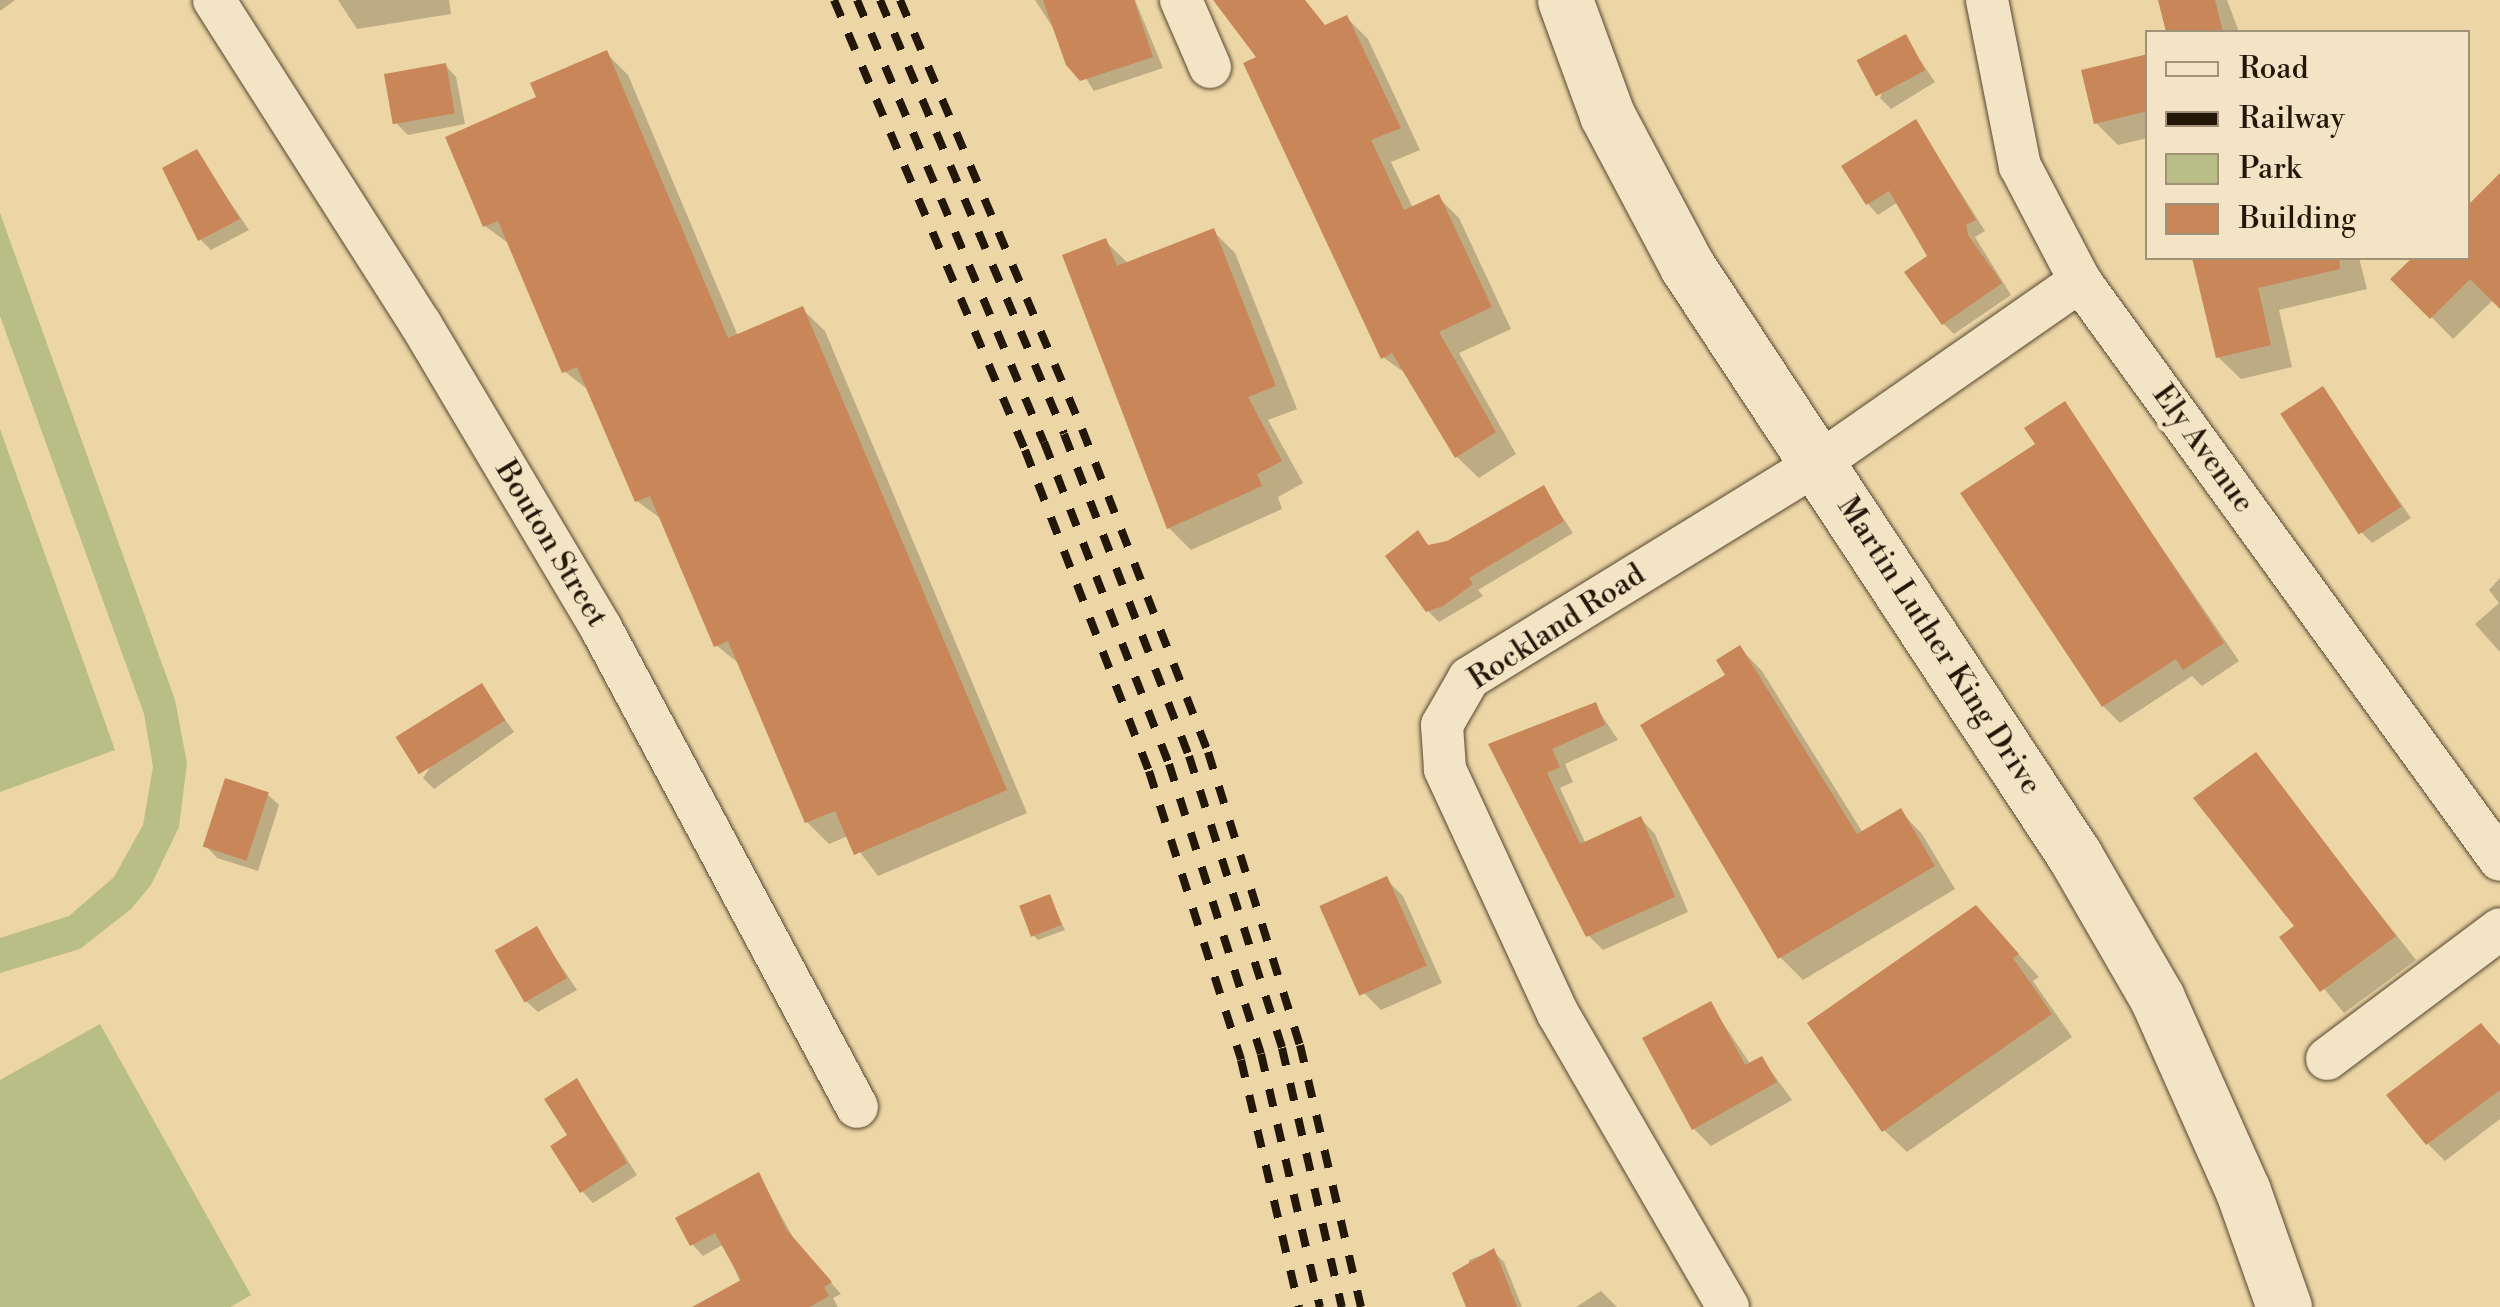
<!DOCTYPE html>
<style>
body{margin:0}
#map{position:relative;width:2500px;height:1307px;overflow:hidden;background:#edd6a6;font-family:"Libre Bodoni",serif}
div>[style]{position:absolute}
.green>*{inset:0;background:#b9bd86}
.shadow>*{inset:0;background:#0003}
.building>*{inset:0;background:#c98659;transform-origin:0 0}
.roads{filter:drop-shadow(0 0 2px #564730) drop-shadow(0 0 2px #564730)}
.street>*{height:42px;margin:-21px;padding:0 21px;transform-origin:21px;border-radius:21px;background:#f3e4c5}
.secondary>*{height:55px;margin:-27.5px;padding:0 27.5px;transform-origin:27.5px;border-radius:27.5px;background:#f3e4c5}
.rail>*{height:8px;margin-top:-4px;transform-origin:0;background:repeating-linear-gradient(90deg,#231708 0 18px,transparent 0 36px)}
span{translate:-50% -50%;white-space:nowrap;text-align:center;line-height:1.15;-webkit-text-stroke:10px #f3e4c5;paint-order:stroke}
.street-label{font-size:30px;color:#231708}
.legend{position:absolute;left:2145px;top:30px;width:325px;height:230px;box-sizing:border-box;background:#f3e4c5;border:2px solid #a09279;margin:0;padding:12px 18px;list-style:none;font-size:30px;color:#231708}
.legend li{display:flex;align-items:center;gap:20px;height:50px}
.legend b{width:50px;border:2px solid #a09279}
</style>
<div id="map">
<div class="green">
<i style="clip-path:polygon(0 213px,175px 700px,187px 763px,179px 827px,151px 885px,131px 909px,80px 949px,0 973px,0 938px,69px 916px,114px 877px,143px 825px,153px 767px,144px 714px,0 316px)"></i>
<i style="clip-path:polygon(0 429px,115px 750px,0 792px)"></i>
<i style="clip-path:polygon(100px 1024px,251px 1295px,230px 1307px,0 1307px,0 1080px)"></i>
</div>
<div class="shadow">
<i style="clip-path:polygon(0 0,15px 0,0 11px)"></i>
<i style="clip-path:polygon(338px 0,449px 0,451px 14px,357px 29px)"></i>
<i style="clip-path:polygon(1035px 0,1135px 0,1163px 68px,1094px 91px)"></i>
<i style="clip-path:polygon(2161px 0,2227px 0,2239px 32px,2168px 32px)"></i>
<i style="clip-path:polygon(1347px 18px,1368px 39px,1420px 150px,1391px 162px,1413px 208px,1438px 197px,1459px 218px,1511px 329px,1459px 353px,1516px 454px,1479px 478px,1457px 457px,1409px 376px,1383px 357px)"></i>
<i style="clip-path:polygon(1905px 38px,1935px 82px,1891px 109px,1880px 98px)"></i>
<i style="clip-path:polygon(606px 53px,628px 75px,738px 336px,802px 309px,825px 331px,1027px 813px,878px 876px,848px 836px,829px 844px,807px 822px,742px 666px,716px 645px,664px 521px,637px 501px,591px 392px,564px 371px,512px 246px,485px 226px,539px 98px)"></i>
<i style="clip-path:polygon(2148px 57px,2148px 138px,2118px 145px,2096px 123px)"></i>
<i style="clip-path:polygon(445px 65px,456px 77px,465px 124px,408px 135px,397px 124px)"></i>
<i style="clip-path:polygon(1916px 122px,1985px 231px,1975px 237px,2011px 295px,1954px 334px,1944px 324px,1930px 257px,1898px 202px,1878px 215px,1868px 204px)"></i>
<i style="clip-path:polygon(196px 152px,249px 230px,211px 250px,200px 239px)"></i>
<i style="clip-path:polygon(2500px 176px,2500px 305px,2494px 299px,2453px 339px,2394px 279px,2413px 258px,2468px 258px,2468px 208px)"></i>
<i style="clip-path:polygon(1213px 231px,1235px 253px,1297px 409px,1268px 420px,1303px 483px,1278px 497px,1282px 509px,1191px 550px,1169px 528px,1105px 241px,1129px 264px)"></i>
<i style="clip-path:polygon(2195px 258px,2359px 258px,2367px 289px,2279px 310px,2292px 367px,2241px 379px,2218px 357px)"></i>
<i style="clip-path:polygon(2322px 389px,2411px 518px,2372px 543px,2361px 532px)"></i>
<i style="clip-path:polygon(2064px 404px,2239px 661px,2202px 686px,2192px 676px,2120px 723px,2103px 706px,2038px 445px)"></i>
<i style="clip-path:polygon(1543px 488px,1573px 533px,1478px 590px,1483px 596px,1439px 622px,1428px 611px,1418px 534px,1430px 547px,1448px 543px)"></i>
<i style="clip-path:polygon(2500px 578px,2500px 651px,2499px 651px,2475px 624px,2499px 603px,2489px 590px)"></i>
<i style="clip-path:polygon(1740px 648px,1762px 671px,1863px 833px,1900px 811px,1922px 834px,1955px 889px,1803px 980px,1780px 957px)"></i>
<i style="clip-path:polygon(482px 687px,514px 732px,434px 789px,423px 778px)"></i>
<i style="clip-path:polygon(1595px 705px,1618px 740px,1565px 764px,1573px 782px,1560px 788px,1586px 844px,1641px 819px,1655px 834px,1688px 912px,1603px 950px,1588px 935px,1492px 745px)"></i>
<i style="clip-path:polygon(2255px 755px,2416px 960px,2344px 1013px,2282px 937px,2298px 926px)"></i>
<i style="clip-path:polygon(267px 794px,279px 805px,258px 871px,217px 858px,206px 846px)"></i>
<i style="clip-path:polygon(1386px 879px,1403px 896px,1442px 983px,1381px 1010px,1364px 993px,1323px 907px)"></i>
<i style="clip-path:polygon(1049px 897px,1065px 930px,1038px 940px,1033px 935px)"></i>
<i style="clip-path:polygon(537px 930px,577px 990px,538px 1012px,526px 1001px)"></i>
<i style="clip-path:polygon(1998px 931px,2039px 977px,2033px 981px,2072px 1037px,1907px 1152px,1884px 1130px)"></i>
<i style="clip-path:polygon(1710px 1004px,1751px 1065px,1762px 1059px,1792px 1100px,1711px 1146px,1694px 1129px,1646px 1039px)"></i>
<i style="clip-path:polygon(2481px 1026px,2500px 1045px,2500px 1119px,2445px 1161px,2428px 1144px)"></i>
<i style="clip-path:polygon(577px 1081px,637px 1175px,593px 1203px,582px 1191px,570px 1136px)"></i>
<i style="clip-path:polygon(759px 1175px,796px 1243px,841px 1294px,833px 1298px,838px 1307px,751px 1307px,724px 1244px,703px 1256px,692px 1244px)"></i>
<i style="clip-path:polygon(1493px 1251px,1504px 1262px,1522px 1307px,1469px 1307px,1469px 1260px)"></i>
<i style="clip-path:polygon(1601px 1291px,1617px 1307px,1576px 1307px)"></i>
</div>
<div class="building">
<i style="clip-path:polygon(1043px 0,1134px 0,1153px 57px,1080px 81px,1066px 65px)"></i>
<i style="clip-path:polygon(1213px 0,1305px 0,1325px 25px,1347px 15px,1401px 128px,1371px 140px,1404px 210px,1439px 194px,1492px 307px,1439px 332px,1496px 432px,1455px 458px,1392px 353px,1381px 359px,1243px 63px,1256px 57px)"></i>
<i style="clip-path:polygon(2158px 0,2215px 0,2223px 32px,2166px 32px)"></i>
<i style="left:1906px;top:34px;width:41px;height:56px;rotate:62deg"></i>
<i style="clip-path:polygon(607px 50px,728px 338px,803px 306px,1007px 790px,854px 855px,835px 811px,805px 823px,728px 641px,714px 647px,650px 496px,635px 502px,577px 367px,562px 373px,498px 221px,483px 227px,445px 137px,536px 97px,530px 83px)"></i>
<i style="clip-path:polygon(2148px 54px,2148px 111px,2094px 124px,2081px 70px)"></i>
<i style="left:446px;top:63px;width:51px;height:63px;rotate:80deg"></i>
<i style="clip-path:polygon(1916px 119px,1976px 220px,1966px 225px,1968px 235px,2002px 283px,1942px 325px,1904px 272px,1927px 256px,1889px 191px,1866px 205px,1841px 166px)"></i>
<i style="clip-path:polygon(197px 149px,240px 219px,198px 241px,162px 168px)"></i>
<i style="clip-path:polygon(2500px 173px,2500px 309px,2470px 279px,2430px 319px,2390px 279px,2412px 258px,2468px 258px,2468px 205px)"></i>
<i style="clip-path:polygon(1214px 228px,1276px 386px,1248px 397px,1282px 461px,1257px 474px,1262px 486px,1167px 529px,1062px 255px,1106px 238px,1117px 266px)"></i>
<i style="clip-path:polygon(2192px 258px,2339px 258px,2340px 269px,2258px 288px,2271px 345px,2216px 358px)"></i>
<i style="left:2323px;top:386px;width:144px;height:51px;rotate:57deg"></i>
<i style="clip-path:polygon(2065px 401px,2224px 643px,2183px 670px,2176px 659px,2102px 707px,1960px 493px,2035px 444px,2024px 428px)"></i>
<i style="clip-path:polygon(1544px 485px,1564px 521px,1469px 578px,1473px 584px,1443px 606px,1426px 612px,1385px 556px,1418px 530px,1428px 545px,1447px 541px)"></i>
<i style="clip-path:polygon(1740px 645px,1857px 834px,1901px 808px,1935px 866px,1778px 959px,1640px 725px,1725px 675px,1716px 660px)"></i>
<i style="left:482px;top:683px;width:44px;height:102px;rotate:58deg"></i>
<i style="clip-path:polygon(1596px 702px,1605px 725px,1552px 749px,1560px 767px,1547px 773px,1580px 844px,1641px 816px,1675px 897px,1586px 937px,1488px 744px)"></i>
<i style="clip-path:polygon(2256px 752px,2396px 936px,2320px 992px,2279px 937px,2294px 926px,2193px 798px)"></i>
<i style="left:225px;top:778px;width:46px;height:72px;rotate:18deg"></i>
<i style="left:1387px;top:876px;width:98px;height:74px;rotate:66deg"></i>
<i style="left:1050px;top:894px;width:33px;height:33px;rotate:69deg"></i>
<i style="clip-path:polygon(1976px 905px,2019px 954px,2013px 958px,2052px 1014px,1882px 1132px,1807px 1023px)"></i>
<i style="left:537px;top:926px;width:60px;height:49px;rotate:60deg"></i>
<i style="clip-path:polygon(1711px 1001px,1745px 1065px,1762px 1056px,1777px 1082px,1692px 1130px,1642px 1038px)"></i>
<i style="clip-path:polygon(2481px 1023px,2500px 1046px,2500px 1090px,2426px 1145px,2386px 1095px)"></i>
<i style="clip-path:polygon(577px 1078px,627px 1163px,580px 1193px,550px 1146px,567px 1135px,544px 1099px)"></i>
<i style="clip-path:polygon(759px 1172px,786px 1229px,832px 1282px,824px 1287px,829px 1296px,809px 1307px,692px 1307px,741px 1280px,715px 1233px,690px 1246px,675px 1218px)"></i>
<i style="clip-path:polygon(1494px 1248px,1517px 1307px,1466px 1307px,1452px 1273px)"></i>
</div>
<div class="roads">
<div class="street">
<i style="left:214px;top:0;width:383px;rotate:57.5deg"></i>
<i style="left:420px;top:323px;width:355px;rotate:59.3deg"></i>
<i style="left:601px;top:628px;width:543px;rotate:61.88deg"></i>
<i style="left:1181px;top:0;width:73px;rotate:66.6deg"></i>
<i style="left:1987px;top:0;width:169px;rotate:78.8deg"></i>
<i style="left:2020px;top:166px;width:130px;rotate:62.4deg"></i>
<i style="left:2080px;top:281px;width:715px;rotate:54.04deg"></i>
<i style="left:2327px;top:1059px;width:216px;rotate:-36.9deg"></i>
<i style="left:1728px;top:1307px;width:339px;rotate:-120.1deg"></i>
<i style="left:1558px;top:1014px;width:270px;rotate:-114.8deg"></i>
<i style="left:1445px;top:769px;width:44px;rotate:-93.9deg"></i>
<i style="left:1442px;top:725px;width:54px;rotate:-60.1deg"></i>
<i style="left:1469px;top:678px;width:412px;rotate:-31.6deg"></i>
<i style="left:1820px;top:462px;width:317px;rotate:-34.8deg"></i>
</div>
<div class="secondary">
<i style="left:1565px;top:0;width:122px;rotate:69.9deg"></i>
<i style="left:1607px;top:115px;width:171px;rotate:62.1deg"></i>
<i style="left:1687px;top:266px;width:706px;rotate:56.67deg"></i>
<i style="left:2075px;top:856px;width:164px;rotate:60deg"></i>
<i style="left:2157px;top:998px;width:211px;rotate:66deg"></i>
<i style="left:2243px;top:1191px;width:123px;rotate:70.5deg"></i>
</div>
</div>
<div class="rail">
<i style="left:834px;top:0;width:489px;rotate:67deg"></i>
<i style="left:1025px;top:450px;width:344px;rotate:68.9deg"></i>
<i style="left:1149px;top:771px;width:303px;rotate:72.3deg"></i>
<i style="left:1241px;top:1060px;width:254px;rotate:76.8deg"></i>
<i style="left:857px;top:0;width:480px;rotate:67.1deg"></i>
<i style="left:1044px;top:442px;width:345px;rotate:68.8deg"></i>
<i style="left:1169px;top:764px;width:304px;rotate:72.4deg"></i>
<i style="left:1261px;top:1054px;width:260px;rotate:76.9deg"></i>
<i style="left:880px;top:0;width:471px;rotate:67deg"></i>
<i style="left:1064px;top:434px;width:345px;rotate:68.8deg"></i>
<i style="left:1189px;top:756px;width:306px;rotate:72.3deg"></i>
<i style="left:1282px;top:1048px;width:266px;rotate:77deg"></i>
<i style="left:900px;top:0;width:466px;rotate:67deg"></i>
<i style="left:1082px;top:429px;width:347px;rotate:68.7deg"></i>
<i style="left:1208px;top:752px;width:307px;rotate:72.6deg"></i>
<i style="left:1300px;top:1045px;width:269px;rotate:76.9deg"></i>
</div>
<div class="street-label">
<span style="left:2203px;top:449px;rotate:54deg">Ely Avenue</span>
<span style="left:551px;top:544px;rotate:59deg">Bouton Street</span>
<span style="left:1557px;top:627px;rotate:-33deg">Rockland Road</span>
<span style="left:1939px;top:646px;rotate:57deg">Martin Luther King Drive</span>
</div>
<ul class="legend">
<li><b style="height:12px;background:#f3e4c5"></b>Road</li>
<li><b style="height:12px;background:#231708"></b>Railway</li>
<li><b style="height:28px;background:#b9bd86"></b>Park</li>
<li><b style="height:28px;background:#c98659"></b>Building</li>
</ul>
</div>
